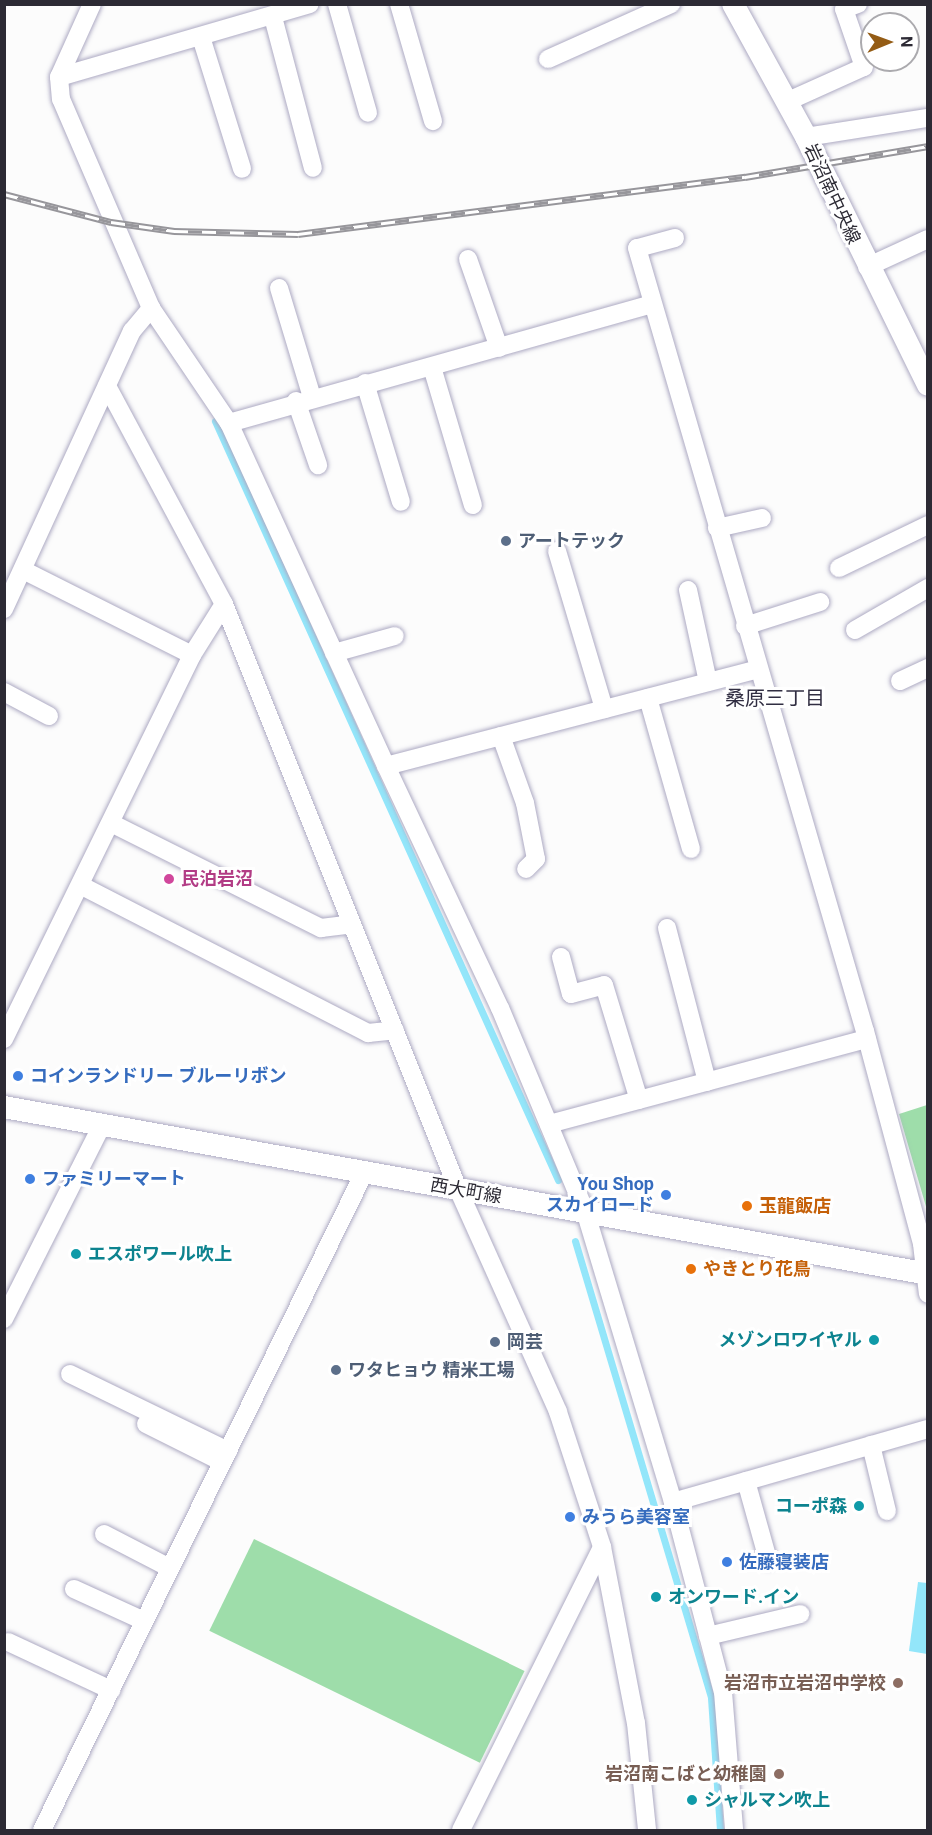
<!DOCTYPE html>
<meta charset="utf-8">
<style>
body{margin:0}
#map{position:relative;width:932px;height:1835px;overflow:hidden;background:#fcfcfc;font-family:Roboto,"Noto Sans JP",sans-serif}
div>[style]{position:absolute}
.green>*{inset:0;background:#9eddaa;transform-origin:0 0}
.water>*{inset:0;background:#93e6fa}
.stream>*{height:7px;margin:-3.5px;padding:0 3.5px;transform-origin:3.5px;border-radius:3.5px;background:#93e6fa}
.roads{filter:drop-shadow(0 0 2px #adaac3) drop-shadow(0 0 2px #adaac3)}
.minor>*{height:18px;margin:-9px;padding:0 9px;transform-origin:9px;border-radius:9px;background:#fff}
.tertiary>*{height:22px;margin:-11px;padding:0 11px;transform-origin:11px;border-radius:11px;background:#fff}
.rail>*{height:7px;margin-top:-3.5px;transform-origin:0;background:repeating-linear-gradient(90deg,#fff 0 14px,#97969b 0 28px);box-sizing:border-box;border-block:2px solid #97969b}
.dots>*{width:16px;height:16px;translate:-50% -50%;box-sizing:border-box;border:3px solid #fff;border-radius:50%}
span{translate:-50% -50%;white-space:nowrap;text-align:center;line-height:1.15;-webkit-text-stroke:6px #fff;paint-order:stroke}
.street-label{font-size:18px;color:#2c2a34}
.service-label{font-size:18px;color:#4e5e75;font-weight:700}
.left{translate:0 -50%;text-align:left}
.hotel-label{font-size:18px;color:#b23c85;font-weight:700}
.shop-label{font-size:18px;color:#366cbe;font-weight:700}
.right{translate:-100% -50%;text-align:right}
.food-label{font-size:18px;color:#c56008;font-weight:700}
.culture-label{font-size:18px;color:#0d838f;font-weight:700}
.education-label{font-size:18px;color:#785e54;font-weight:700}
.neighbourhood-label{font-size:20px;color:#312e42}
.frame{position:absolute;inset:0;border:6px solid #2c2a34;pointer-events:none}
.north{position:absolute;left:860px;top:12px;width:60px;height:60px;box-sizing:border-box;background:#fff;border:2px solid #abaaae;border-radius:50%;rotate:89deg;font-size:16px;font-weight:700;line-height:24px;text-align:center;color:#2c2a34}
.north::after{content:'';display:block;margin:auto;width:21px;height:27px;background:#945c15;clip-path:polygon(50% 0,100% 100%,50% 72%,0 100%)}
</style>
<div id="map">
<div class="green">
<i style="clip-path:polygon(927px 1105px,928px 1105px,927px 1210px,899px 1114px)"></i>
<i style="left:254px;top:1539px;width:301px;height:102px;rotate:26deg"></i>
</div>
<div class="water">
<i style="clip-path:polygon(918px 1582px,927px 1583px,927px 1654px,909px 1651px)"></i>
</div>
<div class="stream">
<i style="left:215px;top:421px;width:833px;rotate:65.68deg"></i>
<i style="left:575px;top:1241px;width:477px;rotate:73.4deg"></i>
<i style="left:711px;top:1698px;width:132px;rotate:86.1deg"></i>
</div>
<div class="roads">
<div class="minor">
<i style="left:92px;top:4px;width:80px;rotate:114.3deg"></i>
<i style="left:59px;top:77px;width:22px;rotate:85deg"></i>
<i style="left:61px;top:99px;width:228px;rotate:66.7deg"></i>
<i style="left:151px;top:308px;width:139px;rotate:55.9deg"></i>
<i style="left:229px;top:423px;width:440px;rotate:-15.7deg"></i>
<i style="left:337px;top:4px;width:113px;rotate:74.1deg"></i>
<i style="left:399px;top:4px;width:122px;rotate:73.8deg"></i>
<i style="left:273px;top:17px;width:156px;rotate:75.2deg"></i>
<i style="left:201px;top:37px;width:138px;rotate:72.7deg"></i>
<i style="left:548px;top:59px;width:135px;rotate:-24.1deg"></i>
<i style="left:59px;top:77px;width:261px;rotate:-16.2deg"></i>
<i style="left:786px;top:102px;width:85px;rotate:-24.2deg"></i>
<i style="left:864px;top:67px;width:61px;rotate:-109deg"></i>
<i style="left:844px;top:9px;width:15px;rotate:-20deg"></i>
<i style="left:806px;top:137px;width:123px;rotate:-8.9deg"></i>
<i style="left:675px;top:238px;width:39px;rotate:165deg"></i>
<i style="left:637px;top:248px;width:816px;rotate:73.77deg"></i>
<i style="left:865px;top:1031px;width:220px;rotate:75deg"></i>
<i style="left:922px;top:1244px;width:50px;rotate:83.2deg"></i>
<i style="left:468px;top:259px;width:94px;rotate:70.8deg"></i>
<i style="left:867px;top:267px;width:67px;rotate:-24.7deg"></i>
<i style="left:279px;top:288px;width:114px;rotate:73.2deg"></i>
<i style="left:432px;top:367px;width:144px;rotate:73.5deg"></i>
<i style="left:365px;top:383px;width:124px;rotate:73.2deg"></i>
<i style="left:107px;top:386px;width:247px;rotate:61.8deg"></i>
<i style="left:224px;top:604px;width:630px;rotate:68.2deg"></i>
<i style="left:458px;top:1189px;width:244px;rotate:65.8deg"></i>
<i style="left:558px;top:1412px;width:142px;rotate:71.9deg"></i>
<i style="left:602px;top:1547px;width:179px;rotate:79.1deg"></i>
<i style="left:636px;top:1723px;width:108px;rotate:84.1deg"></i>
<i style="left:296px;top:401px;width:68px;rotate:71deg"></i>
<i style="left:229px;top:423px;width:377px;rotate:65.4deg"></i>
<i style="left:386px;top:766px;width:384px;rotate:-14.6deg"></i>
<i style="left:717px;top:528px;width:46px;rotate:-12.5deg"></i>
<i style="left:557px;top:551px;width:165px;rotate:73.4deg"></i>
<i style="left:839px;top:568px;width:99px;rotate:-25.8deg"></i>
<i style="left:25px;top:571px;width:187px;rotate:26.7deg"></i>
<i style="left:688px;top:590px;width:94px;rotate:77.7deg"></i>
<i style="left:4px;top:609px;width:306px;rotate:-65.3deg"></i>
<i style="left:132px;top:331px;width:30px;rotate:-50deg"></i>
<i style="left:745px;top:626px;width:79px;rotate:-17.7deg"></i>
<i style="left:855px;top:630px;width:84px;rotate:-29.9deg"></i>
<i style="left:334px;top:653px;width:63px;rotate:-15.6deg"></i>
<i style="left:900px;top:681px;width:31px;rotate:-25deg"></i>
<i style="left:4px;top:692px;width:51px;rotate:28.1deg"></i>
<i style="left:648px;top:698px;width:157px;rotate:74.1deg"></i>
<i style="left:501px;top:736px;width:71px;rotate:70.3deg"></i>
<i style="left:525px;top:803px;width:57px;rotate:78.9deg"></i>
<i style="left:536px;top:859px;width:14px;rotate:135deg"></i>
<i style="left:386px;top:766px;width:268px;rotate:64.8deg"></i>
<i style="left:500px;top:1008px;width:223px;rotate:67.3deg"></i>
<i style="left:586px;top:1214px;width:301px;rotate:73.2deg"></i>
<i style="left:673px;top:1502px;width:196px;rotate:75.3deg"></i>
<i style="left:723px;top:1692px;width:138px;rotate:85.4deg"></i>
<i style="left:113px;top:824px;width:233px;rotate:26.6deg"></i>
<i style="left:321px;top:928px;width:31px;rotate:-7deg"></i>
<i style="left:82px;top:886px;width:322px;rotate:27.2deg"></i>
<i style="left:368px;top:1033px;width:27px;rotate:-6deg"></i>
<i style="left:667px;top:928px;width:159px;rotate:75.4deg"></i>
<i style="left:561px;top:957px;width:38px;rotate:75deg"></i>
<i style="left:571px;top:994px;width:34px;rotate:-15deg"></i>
<i style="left:604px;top:985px;width:120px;rotate:73.1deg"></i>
<i style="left:4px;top:1039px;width:428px;rotate:-63.9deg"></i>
<i style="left:192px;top:655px;width:60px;rotate:-57.9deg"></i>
<i style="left:549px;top:1124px;width:329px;rotate:-15deg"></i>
<i style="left:4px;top:1319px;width:217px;rotate:-63.2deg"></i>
<i style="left:70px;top:1374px;width:176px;rotate:26deg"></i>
<i style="left:146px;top:1424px;width:85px;rotate:26.6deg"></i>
<i style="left:871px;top:1445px;width:68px;rotate:76.4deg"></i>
<i style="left:746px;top:1481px;width:82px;rotate:74.4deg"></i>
<i style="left:673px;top:1502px;width:265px;rotate:-16deg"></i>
<i style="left:104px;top:1534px;width:74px;rotate:27.3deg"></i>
<i style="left:74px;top:1589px;width:77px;rotate:24.6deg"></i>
<i style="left:708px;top:1636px;width:95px;rotate:-13.4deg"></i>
<i style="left:8px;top:1642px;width:114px;rotate:25deg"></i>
<i style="left:42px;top:1830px;width:732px;rotate:-63.89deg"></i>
<i style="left:461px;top:1830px;width:316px;rotate:-63.5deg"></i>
</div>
<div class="tertiary">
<i style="left:733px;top:4px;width:152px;rotate:61.2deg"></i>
<i style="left:806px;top:137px;width:276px;rotate:63.8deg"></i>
<i style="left:4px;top:1107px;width:939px;rotate:10.24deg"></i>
</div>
</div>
<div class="rail">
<i style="left:4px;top:194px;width:111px;rotate:14.7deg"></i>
<i style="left:111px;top:222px;width:64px;rotate:8.1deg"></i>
<i style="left:174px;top:231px;width:124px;rotate:1.4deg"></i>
<i style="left:298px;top:234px;width:451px;rotate:-7.3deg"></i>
<i style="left:745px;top:177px;width:186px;rotate:-9.6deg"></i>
</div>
<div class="dots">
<i style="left:506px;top:541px;background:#5c6f8a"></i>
<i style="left:169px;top:879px;background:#d1479c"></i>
<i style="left:18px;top:1076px;background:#3f7fe0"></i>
<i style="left:30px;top:1179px;background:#3f7fe0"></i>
<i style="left:666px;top:1195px;background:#3f7fe0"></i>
<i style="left:747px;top:1206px;background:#e8710a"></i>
<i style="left:76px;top:1254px;background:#0f9aa8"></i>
<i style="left:691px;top:1269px;background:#e8710a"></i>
<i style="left:874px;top:1340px;background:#0f9aa8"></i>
<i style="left:495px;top:1342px;background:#5c6f8a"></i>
<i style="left:336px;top:1370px;background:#5c6f8a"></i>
<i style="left:859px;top:1506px;background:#0f9aa8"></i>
<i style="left:570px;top:1517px;background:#3f7fe0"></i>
<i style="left:727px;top:1562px;background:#3f7fe0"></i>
<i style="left:656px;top:1597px;background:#0f9aa8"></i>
<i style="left:898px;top:1683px;background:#8d6e63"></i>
<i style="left:779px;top:1774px;background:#8d6e63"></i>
<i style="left:692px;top:1800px;background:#0f9aa8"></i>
</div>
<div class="street-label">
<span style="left:832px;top:194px;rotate:65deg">岩沼南中央線</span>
<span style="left:466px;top:1191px;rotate:10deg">西大町線</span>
</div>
<div class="service-label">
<span class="left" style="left:518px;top:541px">アートテック</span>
<span class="left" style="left:507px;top:1342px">岡芸</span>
<span class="left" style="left:348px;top:1370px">ワタヒョウ 精米工場</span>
</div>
<div class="hotel-label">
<span class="left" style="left:181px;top:879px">民泊岩沼</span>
</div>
<div class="shop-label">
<span class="left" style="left:30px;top:1076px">コインランドリー ブルーリボン</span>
<span class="left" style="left:42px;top:1179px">ファミリーマート</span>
<span class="right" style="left:654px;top:1195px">You Shop<br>スカイロード</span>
<span class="left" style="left:582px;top:1517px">みうら美容室</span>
<span class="left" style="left:739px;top:1562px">佐藤寝装店</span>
</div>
<div class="food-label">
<span class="left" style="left:759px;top:1206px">玉龍飯店</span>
<span class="left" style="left:703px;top:1269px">やきとり花鳥</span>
</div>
<div class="culture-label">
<span class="left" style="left:88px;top:1254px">エスポワール吹上</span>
<span class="right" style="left:862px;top:1340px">メゾンロワイヤル</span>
<span class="right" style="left:847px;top:1506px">コーポ森</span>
<span class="left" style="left:668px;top:1597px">オンワード.イン</span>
<span class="left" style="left:704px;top:1800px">シャルマン吹上</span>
</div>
<div class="education-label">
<span class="right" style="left:886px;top:1683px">岩沼市立岩沼中学校</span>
<span class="right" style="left:767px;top:1774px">岩沼南こばと幼稚園</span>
</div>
<div class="neighbourhood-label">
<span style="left:775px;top:698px">桑原三丁目</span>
</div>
<div class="frame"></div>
<div class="north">N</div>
</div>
